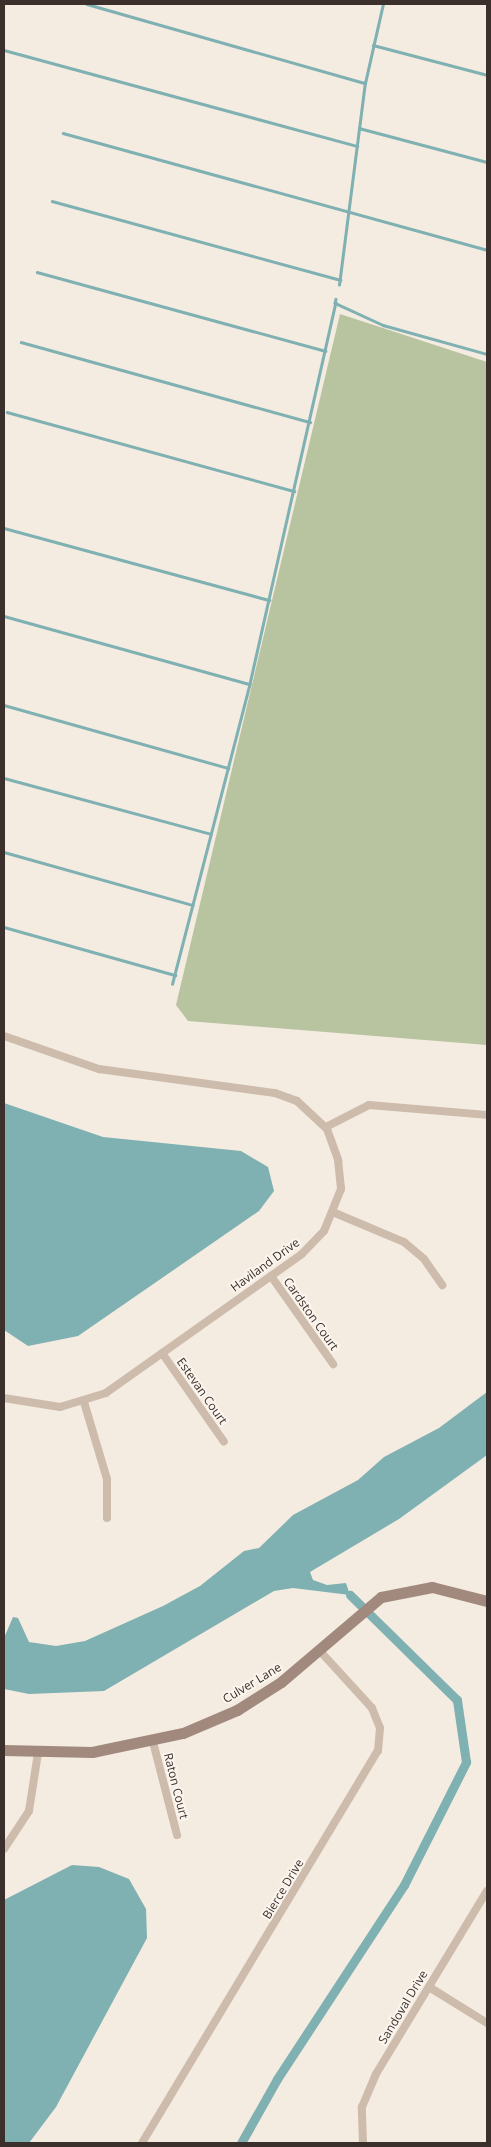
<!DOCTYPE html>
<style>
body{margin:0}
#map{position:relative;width:491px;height:2147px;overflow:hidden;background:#f4ebe1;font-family:"Open Sans",sans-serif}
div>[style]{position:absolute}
.green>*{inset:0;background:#b8c4a0}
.water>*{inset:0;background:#7fb0b2}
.stream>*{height:2.5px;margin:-1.25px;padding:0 1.25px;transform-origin:1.25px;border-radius:1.25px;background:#7fb0b2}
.canal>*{height:9px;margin:-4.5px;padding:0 4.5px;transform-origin:4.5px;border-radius:4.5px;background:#7fb0b2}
.street>*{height:8px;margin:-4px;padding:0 4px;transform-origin:4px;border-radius:4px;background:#cdbbac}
.secondary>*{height:11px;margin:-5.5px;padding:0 5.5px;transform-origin:5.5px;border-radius:5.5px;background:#a18a7d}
span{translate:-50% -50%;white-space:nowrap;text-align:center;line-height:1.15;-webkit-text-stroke:4px #fbf5ee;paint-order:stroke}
.street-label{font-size:12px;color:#3b302b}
.frame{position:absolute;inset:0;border:5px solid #3b302b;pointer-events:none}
</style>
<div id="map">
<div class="green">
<i style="clip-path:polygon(340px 314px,487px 362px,487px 1045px,188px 1021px,176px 1005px)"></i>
</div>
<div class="water">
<i style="clip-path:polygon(4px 1103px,103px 1137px,241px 1151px,268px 1167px,274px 1191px,259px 1211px,78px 1336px,28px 1346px,4px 1330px)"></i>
<i style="clip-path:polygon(487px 1392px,487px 1455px,399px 1519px,310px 1572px,313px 1580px,327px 1585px,346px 1583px,350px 1595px,293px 1588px,274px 1591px,104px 1691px,29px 1694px,4px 1689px,4px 1638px,13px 1617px,18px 1618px,29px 1642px,56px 1646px,85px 1641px,163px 1606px,200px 1586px,244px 1551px,259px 1548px,293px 1515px,358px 1480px,384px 1457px,439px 1428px)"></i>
<i style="clip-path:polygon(72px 1865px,99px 1867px,129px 1879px,146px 1909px,147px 1938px,56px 2107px,29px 2143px,4px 2143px,4px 1900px)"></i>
</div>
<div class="stream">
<i style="left:87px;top:4px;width:289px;rotate:15.9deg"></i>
<i style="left:373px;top:45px;width:118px;rotate:14.7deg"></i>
<i style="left:4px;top:50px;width:366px;rotate:15.2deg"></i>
<i style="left:359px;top:128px;width:132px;rotate:14.9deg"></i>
<i style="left:63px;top:133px;width:440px;rotate:15.4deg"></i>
<i style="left:52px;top:201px;width:299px;rotate:15.3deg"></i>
<i style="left:37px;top:272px;width:299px;rotate:15.3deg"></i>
<i style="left:339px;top:285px;width:204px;rotate:-82.7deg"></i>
<i style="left:365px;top:83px;width:81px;rotate:-77.2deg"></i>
<i style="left:336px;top:299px;width:4px;rotate:104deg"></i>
<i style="left:335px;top:303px;width:53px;rotate:24.6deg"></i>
<i style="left:383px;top:325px;width:108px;rotate:15.6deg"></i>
<i style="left:21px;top:342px;width:300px;rotate:15.5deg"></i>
<i style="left:7px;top:412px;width:298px;rotate:15.4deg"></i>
<i style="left:4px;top:528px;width:275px;rotate:15.2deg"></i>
<i style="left:4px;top:616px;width:255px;rotate:15.5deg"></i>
<i style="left:4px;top:705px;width:233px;rotate:15.7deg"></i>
<i style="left:4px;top:778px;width:214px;rotate:15.1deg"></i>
<i style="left:4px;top:852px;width:196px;rotate:15.7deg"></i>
<i style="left:4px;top:927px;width:178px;rotate:15.7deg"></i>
<i style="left:172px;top:984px;width:308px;rotate:-75.5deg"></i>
<i style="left:249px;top:686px;width:393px;rotate:-77.3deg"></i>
</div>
<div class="canal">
<i style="left:241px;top:2143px;width:73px;rotate:-60.6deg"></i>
<i style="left:277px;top:2079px;width:232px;rotate:-56.8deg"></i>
<i style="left:404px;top:1885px;width:138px;rotate:-63.2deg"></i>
<i style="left:466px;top:1762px;width:63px;rotate:-98.3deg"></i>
<i style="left:457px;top:1700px;width:150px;rotate:-135.5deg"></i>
</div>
<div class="street">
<i style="left:4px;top:1036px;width:101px;rotate:19.2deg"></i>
<i style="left:99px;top:1069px;width:178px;rotate:7.8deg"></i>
<i style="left:275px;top:1093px;width:23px;rotate:20deg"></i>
<i style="left:297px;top:1101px;width:41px;rotate:43deg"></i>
<i style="left:327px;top:1129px;width:33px;rotate:70deg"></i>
<i style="left:338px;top:1160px;width:29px;rotate:84deg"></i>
<i style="left:341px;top:1189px;width:45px;rotate:112deg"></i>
<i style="left:324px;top:1231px;width:32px;rotate:134deg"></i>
<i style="left:302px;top:1254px;width:240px;rotate:144.7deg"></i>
<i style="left:106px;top:1393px;width:48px;rotate:163.1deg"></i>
<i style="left:60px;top:1407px;width:57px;rotate:-170.9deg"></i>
<i style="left:326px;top:1127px;width:48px;rotate:-27.1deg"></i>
<i style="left:369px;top:1105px;width:118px;rotate:4.8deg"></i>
<i style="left:335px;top:1213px;width:75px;rotate:22.8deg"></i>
<i style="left:404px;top:1242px;width:26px;rotate:40deg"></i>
<i style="left:424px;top:1259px;width:32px;rotate:55deg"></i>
<i style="left:271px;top:1276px;width:108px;rotate:54.8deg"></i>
<i style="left:162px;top:1353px;width:108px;rotate:55.1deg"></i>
<i style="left:84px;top:1402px;width:80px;rotate:73.4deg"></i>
<i style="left:107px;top:1479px;width:39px;rotate:90deg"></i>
<i style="left:153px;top:1742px;width:96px;rotate:75.5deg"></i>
<i style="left:4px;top:1849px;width:45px;rotate:-56.7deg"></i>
<i style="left:29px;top:1811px;width:59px;rotate:-81.2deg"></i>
<i style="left:429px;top:1987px;width:68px;rotate:31.8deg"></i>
<i style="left:142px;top:2143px;width:458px;rotate:-59deg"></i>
<i style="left:378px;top:1751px;width:23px;rotate:-85deg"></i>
<i style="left:380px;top:1728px;width:22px;rotate:-112deg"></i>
<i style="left:372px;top:1708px;width:77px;rotate:-132.4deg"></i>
<i style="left:363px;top:2143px;width:36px;rotate:-92deg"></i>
<i style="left:362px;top:2107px;width:36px;rotate:-67deg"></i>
<i style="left:376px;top:2074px;width:214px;rotate:-58.8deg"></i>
</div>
<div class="secondary">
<i style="left:4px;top:1750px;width:88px;rotate:1.3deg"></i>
<i style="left:92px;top:1752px;width:93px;rotate:-11.8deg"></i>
<i style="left:183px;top:1733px;width:59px;rotate:-23.1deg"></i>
<i style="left:237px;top:1710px;width:52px;rotate:-32.5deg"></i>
<i style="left:281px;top:1682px;width:131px;rotate:-40.4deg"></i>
<i style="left:381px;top:1597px;width:52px;rotate:-11.1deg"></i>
<i style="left:432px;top:1587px;width:57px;rotate:14.3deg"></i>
</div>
<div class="street-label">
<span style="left:265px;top:1265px;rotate:-36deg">Haviland Drive</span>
<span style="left:311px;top:1314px;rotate:55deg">Cardston Court</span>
<span style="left:202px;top:1391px;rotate:55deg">Estevan Court</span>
<span style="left:252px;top:1683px;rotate:-31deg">Culver Lane</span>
<span style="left:176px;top:1786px;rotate:76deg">Raton Court</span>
<span style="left:283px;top:1889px;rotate:-59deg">Bierce Drive</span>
<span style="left:403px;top:2007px;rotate:-59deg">Sandoval Drive</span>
</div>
<div class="frame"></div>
</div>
